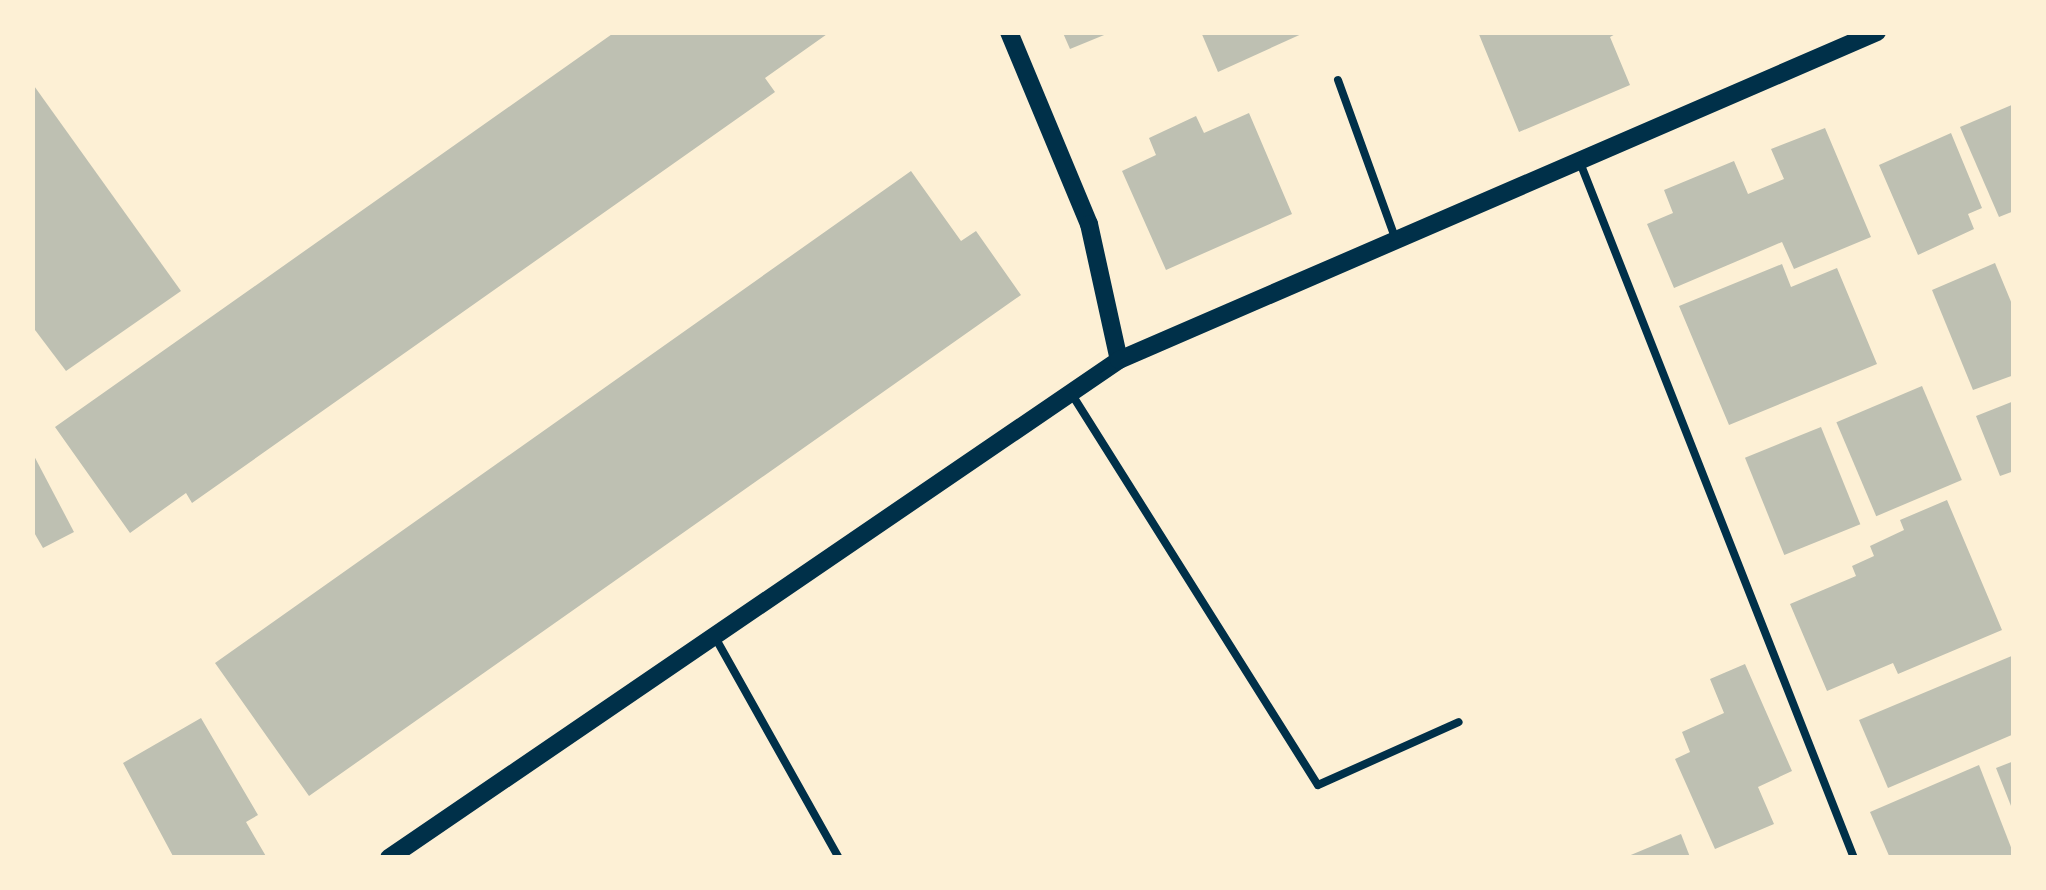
<!DOCTYPE html>
<style>
body{margin:0}
#map{position:relative;width:2046px;height:890px;overflow:hidden;background:#fdf0d5;font-family:Overpass,sans-serif}
div>[style]{position:absolute}
.building>*{inset:0;background:#bec0b2;transform-origin:0 0}
.service>*{height:8px;margin:-4px;padding:0 4px;transform-origin:4px;border-radius:4px;background:#003049}
.tertiary>*{height:18px;margin:-9px;padding:0 9px;transform-origin:9px;border-radius:9px;background:#003049}
span{translate:-50% -50%;white-space:nowrap;text-align:center;line-height:1.15;-webkit-text-stroke:10px #fdf0d5;paint-order:stroke}
.frame{position:absolute;inset:0;border:35px solid #fdf0d5;pointer-events:none}
</style>
<div id="map">
<div class="building">
<i style="clip-path:polygon(615px 32px,830px 32px,765px 78px,775px 92px,192px 503px,186px 493px,130px 533px,55px 427px)"></i>
<i style="clip-path:polygon(1201px 32px,1306px 32px,1218px 72px)"></i>
<i style="clip-path:polygon(1478px 32px,1619px 32px,1610px 37px,1630px 85px,1519px 132px)"></i>
<i style="clip-path:polygon(1063px 33px,1109px 33px,1070px 49px)"></i>
<i style="clip-path:polygon(32px 83px,181px 291px,66px 371px,32px 326px)"></i>
<i style="clip-path:polygon(2014px 104px,2014px 211px,1999px 217px,1960px 127px)"></i>
<i style="clip-path:polygon(1249px 113px,1292px 214px,1166px 270px,1122px 171px,1156px 155px,1149px 138px,1196px 116px,1204px 133px)"></i>
<i style="clip-path:polygon(1825px 128px,1871px 237px,1794px 269px,1782px 242px,1674px 288px,1647px 224px,1673px 213px,1664px 190px,1734px 161px,1748px 194px,1784px 179px,1771px 149px)"></i>
<i style="clip-path:polygon(1951px 133px,1982px 208px,1968px 214px,1974px 229px,1918px 255px,1879px 165px)"></i>
<i style="clip-path:polygon(911px 171px,961px 241px,976px 231px,1021px 295px,309px 796px,215px 663px)"></i>
<i style="clip-path:polygon(1995px 263px,2014px 309px,2014px 375px,1973px 390px,1932px 290px)"></i>
<i style="clip-path:polygon(1782px 264px,1791px 287px,1837px 268px,1877px 364px,1729px 425px,1679px 306px)"></i>
<i style="left:1922px;top:386px;width:102px;height:93px;rotate:67deg"></i>
<i style="clip-path:polygon(2014px 401px,2014px 471px,2000px 476px,1976px 416px)"></i>
<i style="left:1821px;top:427px;width:105px;height:82px;rotate:68deg"></i>
<i style="clip-path:polygon(32px 452px,74px 532px,43px 548px,32px 529px)"></i>
<i style="clip-path:polygon(1947px 500px,2002px 630px,1898px 674px,1893px 663px,1827px 691px,1790px 604px,1856px 576px,1852px 566px,1874px 556px,1870px 546px,1904px 530px,1900px 520px)"></i>
<i style="clip-path:polygon(2014px 655px,2014px 734px,1888px 788px,1859px 720px)"></i>
<i style="clip-path:polygon(1745px 664px,1792px 771px,1758px 787px,1774px 824px,1715px 849px,1675px 759px,1690px 752px,1682px 732px,1724px 713px,1710px 679px)"></i>
<i style="clip-path:polygon(201px 718px,258px 815px,246px 822px,267px 858px,174px 858px,123px 763px)"></i>
<i style="clip-path:polygon(2014px 761px,2014px 811px,2013px 811px,1996px 768px)"></i>
<i style="clip-path:polygon(1979px 765px,2014px 855px,1890px 858px,1870px 812px)"></i>
<i style="clip-path:polygon(1681px 834px,1690px 857px,1626px 857px)"></i>
</div>
<div class="service">
<i style="left:1338px;top:80px;width:170px;rotate:70.1deg"></i>
<i style="left:1579px;top:160px;width:750px;rotate:68.5deg"></i>
<i style="left:1071px;top:393px;width:463px;rotate:57.8deg"></i>
<i style="left:1318px;top:785px;width:154px;rotate:-24.1deg"></i>
<i style="left:716px;top:639px;width:251px;rotate:60.7deg"></i>
</div>
<div class="tertiary">
<i style="left:1009px;top:32px;width:208px;rotate:67.4deg"></i>
<i style="left:1089px;top:224px;width:139px;rotate:77.6deg"></i>
<i style="left:389px;top:858px;width:884px;rotate:-34.3deg"></i>
<i style="left:1119px;top:360px;width:826px;rotate:-23.4deg"></i>
</div>
<div class="frame"></div>
</div>
